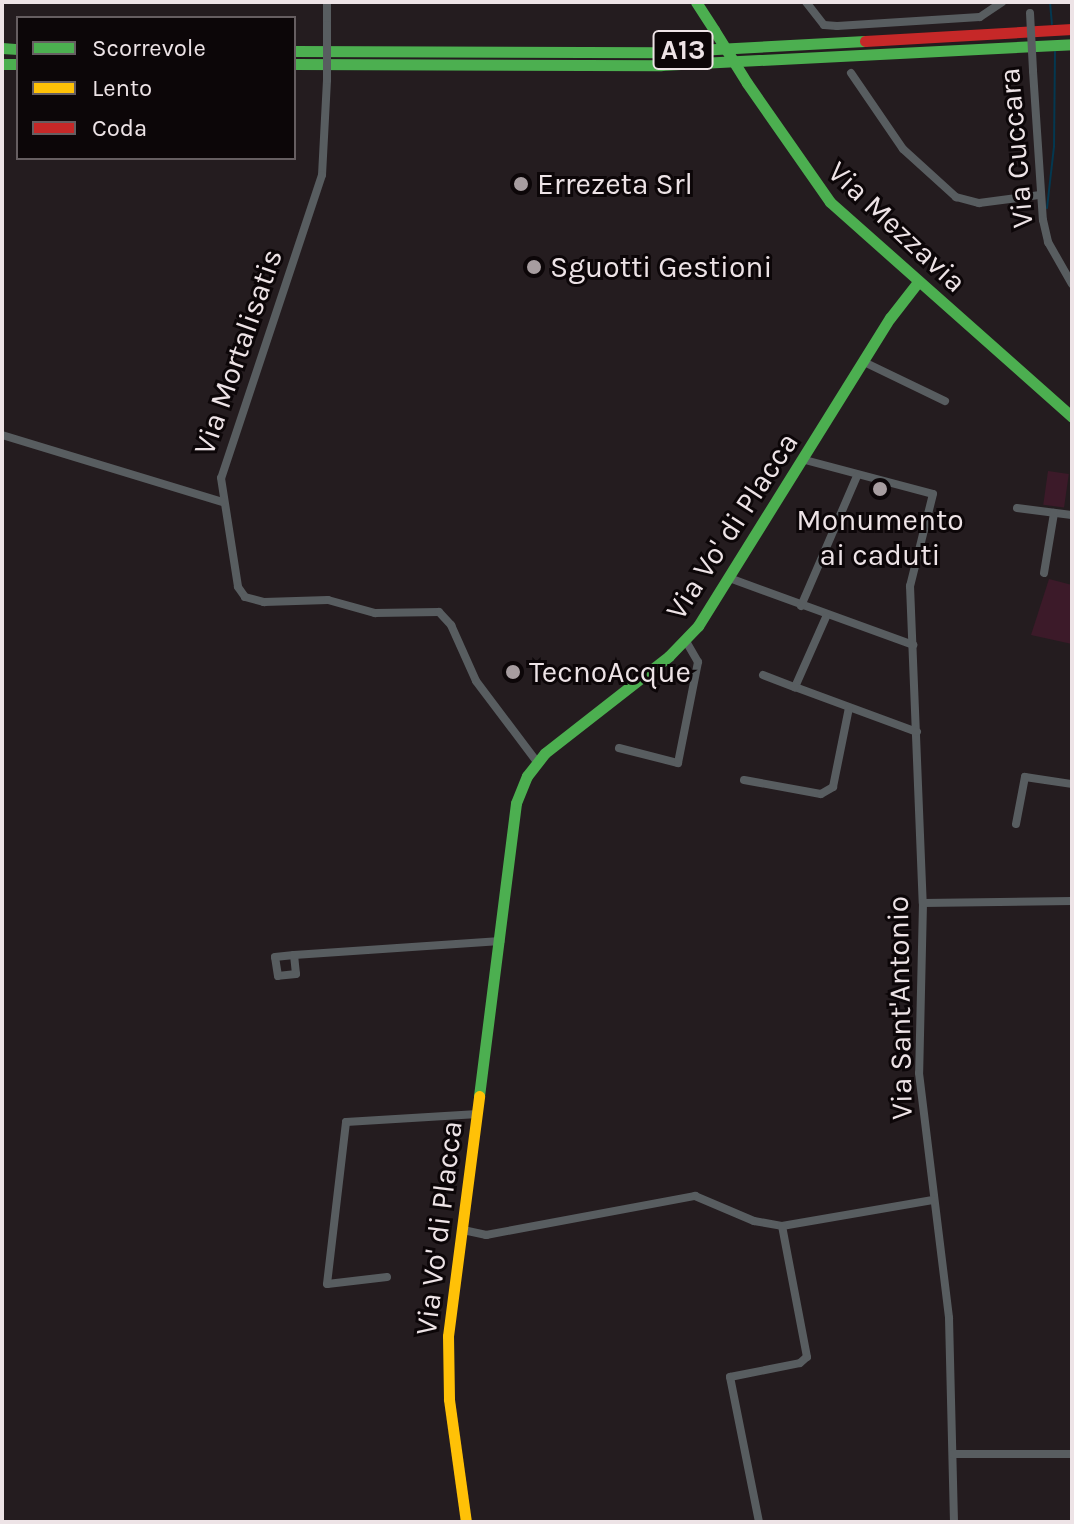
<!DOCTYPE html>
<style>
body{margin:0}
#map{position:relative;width:1074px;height:1524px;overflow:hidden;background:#241c1f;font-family:Karla,sans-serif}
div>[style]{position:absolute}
.green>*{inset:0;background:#3c1a29;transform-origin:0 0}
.stream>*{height:2px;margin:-1px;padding:0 1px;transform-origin:1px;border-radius:1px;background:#043850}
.street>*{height:8px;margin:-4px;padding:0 4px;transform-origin:4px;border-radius:4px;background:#585d60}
.fast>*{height:11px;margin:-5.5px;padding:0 5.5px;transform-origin:5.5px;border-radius:5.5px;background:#4caf50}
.slow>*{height:11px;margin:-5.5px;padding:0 5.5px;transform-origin:5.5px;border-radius:5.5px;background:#ffc107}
.jam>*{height:11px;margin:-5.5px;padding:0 5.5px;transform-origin:5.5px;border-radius:5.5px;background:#c62828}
.street-bridge>*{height:8px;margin:-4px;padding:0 4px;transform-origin:4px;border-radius:4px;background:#585d60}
.fast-bridge>*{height:11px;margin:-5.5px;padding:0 5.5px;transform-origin:5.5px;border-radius:5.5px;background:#4caf50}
.dots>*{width:22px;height:22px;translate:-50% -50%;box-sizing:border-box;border:4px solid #0c0608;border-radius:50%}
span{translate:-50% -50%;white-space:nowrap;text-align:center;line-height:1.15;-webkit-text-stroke:6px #0c0608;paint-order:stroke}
.shield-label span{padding:2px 6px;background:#0c0608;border:2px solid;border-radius:6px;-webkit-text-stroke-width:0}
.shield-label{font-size:28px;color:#ede3e6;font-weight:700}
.street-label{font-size:30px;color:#ede3e6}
.poi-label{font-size:30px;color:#ede3e6}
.left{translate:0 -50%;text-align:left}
.frame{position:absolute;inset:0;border:4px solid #ede3e6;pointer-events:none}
.legend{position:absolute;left:16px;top:16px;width:280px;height:144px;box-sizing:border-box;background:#0c0608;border:2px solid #665e61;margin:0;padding:10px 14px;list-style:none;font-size:24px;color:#ede3e6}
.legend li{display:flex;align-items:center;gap:16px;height:40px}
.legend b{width:40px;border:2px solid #665e61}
</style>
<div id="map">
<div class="green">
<i style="left:1048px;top:471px;width:21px;height:34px;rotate:8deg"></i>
<i style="clip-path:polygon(1049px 579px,1072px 585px,1072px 644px,1031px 635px)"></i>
</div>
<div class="stream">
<i style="left:1050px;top:2px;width:22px;rotate:85deg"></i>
<i style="left:1047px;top:208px;width:61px;rotate:-83.5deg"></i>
<i style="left:1054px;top:147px;width:95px;rotate:-89.4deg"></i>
</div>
<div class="street">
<i style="left:806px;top:2px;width:29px;rotate:52deg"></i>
<i style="left:824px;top:25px;width:13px;rotate:4deg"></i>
<i style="left:837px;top:26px;width:143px;rotate:-3.6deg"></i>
<i style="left:980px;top:17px;width:27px;rotate:-34deg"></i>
<i style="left:327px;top:25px;width:23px;rotate:-90deg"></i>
<i style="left:1033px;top:71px;width:149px;rotate:86.2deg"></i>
<i style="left:1043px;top:220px;width:23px;rotate:77deg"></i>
<i style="left:1048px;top:242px;width:48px;rotate:60.3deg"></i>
<i style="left:851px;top:73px;width:92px;rotate:55.6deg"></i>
<i style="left:903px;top:149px;width:72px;rotate:42.2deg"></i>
<i style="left:956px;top:197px;width:24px;rotate:15deg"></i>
<i style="left:979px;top:203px;width:62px;rotate:-7.5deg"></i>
<i style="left:327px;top:80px;width:95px;rotate:93deg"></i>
<i style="left:322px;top:175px;width:319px;rotate:108.4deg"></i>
<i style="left:221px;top:478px;width:110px;rotate:81.1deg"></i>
<i style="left:238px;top:587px;width:12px;rotate:55deg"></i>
<i style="left:245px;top:597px;width:20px;rotate:15deg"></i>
<i style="left:264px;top:602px;width:64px;rotate:-1.8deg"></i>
<i style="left:328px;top:600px;width:49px;rotate:15.5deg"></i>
<i style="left:375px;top:613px;width:64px;rotate:-0.9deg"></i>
<i style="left:439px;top:612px;width:18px;rotate:47deg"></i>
<i style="left:451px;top:625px;width:61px;rotate:65.9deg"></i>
<i style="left:476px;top:681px;width:101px;rotate:53deg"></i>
<i style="left:864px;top:362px;width:90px;rotate:25.7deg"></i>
<i style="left:2px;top:435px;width:230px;rotate:16.9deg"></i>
<i style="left:805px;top:460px;width:132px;rotate:14.9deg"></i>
<i style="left:933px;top:494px;width:95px;rotate:104deg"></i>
<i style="left:910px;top:586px;width:317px;rotate:87.7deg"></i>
<i style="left:923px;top:903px;width:170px;rotate:91.3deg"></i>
<i style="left:919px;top:1073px;width:247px;rotate:83deg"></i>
<i style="left:949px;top:1318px;width:204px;rotate:88.6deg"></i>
<i style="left:1017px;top:508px;width:55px;rotate:7.3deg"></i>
<i style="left:1044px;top:573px;width:61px;rotate:-80.5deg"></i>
<i style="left:732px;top:579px;width:193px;rotate:20deg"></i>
<i style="left:801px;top:606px;width:142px;rotate:-66.7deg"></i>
<i style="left:826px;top:617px;width:77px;rotate:113.9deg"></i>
<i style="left:795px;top:687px;width:130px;rotate:20.2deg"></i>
<i style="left:763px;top:675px;width:34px;rotate:21deg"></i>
<i style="left:619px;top:748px;width:61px;rotate:14.3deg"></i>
<i style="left:678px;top:763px;width:103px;rotate:-78.8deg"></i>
<i style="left:698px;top:662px;width:24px;rotate:-120deg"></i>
<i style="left:744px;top:780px;width:78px;rotate:10.3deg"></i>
<i style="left:821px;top:794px;width:14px;rotate:-30deg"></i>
<i style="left:833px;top:787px;width:81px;rotate:-78.6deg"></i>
<i style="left:1016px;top:824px;width:48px;rotate:-79.2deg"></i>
<i style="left:1025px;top:777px;width:48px;rotate:8.5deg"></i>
<i style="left:923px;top:903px;width:149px;rotate:-0.8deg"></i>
<i style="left:294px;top:955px;width:19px;rotate:84deg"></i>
<i style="left:296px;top:974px;width:18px;rotate:174deg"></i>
<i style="left:278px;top:976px;width:19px;rotate:-99deg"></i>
<i style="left:275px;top:957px;width:19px;rotate:-6deg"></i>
<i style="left:294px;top:955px;width:207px;rotate:-3.9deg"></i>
<i style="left:463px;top:1230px;width:24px;rotate:12deg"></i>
<i style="left:486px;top:1235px;width:213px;rotate:-10.6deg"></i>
<i style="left:695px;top:1196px;width:64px;rotate:23deg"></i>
<i style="left:754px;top:1221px;width:28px;rotate:10deg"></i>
<i style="left:782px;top:1226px;width:153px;rotate:-9.8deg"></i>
<i style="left:387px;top:1277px;width:60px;rotate:173.3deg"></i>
<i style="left:327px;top:1284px;width:163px;rotate:-83.3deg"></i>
<i style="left:346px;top:1122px;width:132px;rotate:-3.5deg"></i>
<i style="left:953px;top:1454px;width:119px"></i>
<i style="left:759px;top:1522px;width:148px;rotate:-101.3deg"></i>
<i style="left:730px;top:1377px;width:71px;rotate:-11.3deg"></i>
<i style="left:800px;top:1363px;width:9px;rotate:-41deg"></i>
<i style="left:807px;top:1357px;width:133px;rotate:-100.8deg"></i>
</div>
<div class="fast">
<i style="left:696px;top:2px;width:33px;rotate:57deg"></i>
<i style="left:2px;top:48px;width:16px;rotate:4deg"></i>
<i style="left:294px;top:51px;width:366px;rotate:0.2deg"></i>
<i style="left:660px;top:52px;width:205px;rotate:-3.1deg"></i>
<i style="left:2px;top:64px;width:16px"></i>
<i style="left:294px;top:64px;width:367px;rotate:0.2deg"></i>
<i style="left:661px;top:65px;width:412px;rotate:-2.9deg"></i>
<i style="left:747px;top:83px;width:145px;rotate:55.1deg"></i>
<i style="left:830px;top:202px;width:324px;rotate:41.6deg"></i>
<i style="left:479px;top:1096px;width:295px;rotate:-82.8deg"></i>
<i style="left:516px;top:803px;width:29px;rotate:-68deg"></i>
<i style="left:527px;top:776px;width:29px;rotate:-52deg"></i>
<i style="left:545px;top:753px;width:157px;rotate:-38deg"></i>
<i style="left:669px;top:656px;width:42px;rotate:-46deg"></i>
<i style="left:698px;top:626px;width:363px;rotate:-58.1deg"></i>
<i style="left:890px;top:318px;width:46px;rotate:-52.1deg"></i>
</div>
<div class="slow">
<i style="left:466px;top:1522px;width:124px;rotate:-97.9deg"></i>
<i style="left:449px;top:1399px;width:63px;rotate:-90.9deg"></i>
<i style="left:448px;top:1336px;width:242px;rotate:-82.6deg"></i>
</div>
<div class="jam">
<i style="left:865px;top:41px;width:207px;rotate:-3.3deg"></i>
</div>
<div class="street-bridge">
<i style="left:1030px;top:13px;width:58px;rotate:87deg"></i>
<i style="left:327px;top:25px;width:55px;rotate:90deg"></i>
</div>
<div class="fast-bridge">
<i style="left:714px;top:30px;width:62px;rotate:58.1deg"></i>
</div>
<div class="dots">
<i style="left:521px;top:184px;background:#a79da0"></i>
<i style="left:534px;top:267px;background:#a79da0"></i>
<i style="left:880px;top:489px;background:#a79da0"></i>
<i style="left:513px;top:672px;background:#a79da0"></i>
</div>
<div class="shield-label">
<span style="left:683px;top:50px">A13</span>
</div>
<div class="street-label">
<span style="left:1016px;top:148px;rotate:-95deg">Via Cuccara</span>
<span style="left:897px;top:227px;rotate:43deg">Via Mezzavia</span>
<span style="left:238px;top:352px;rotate:-71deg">Via Mortalisatis</span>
<span style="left:732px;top:526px;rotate:-57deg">Via Vo' di Placca</span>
<span style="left:900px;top:1008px;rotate:-91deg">Via Sant'Antonio</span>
<span style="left:439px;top:1228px;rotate:-83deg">Via Vo' di Placca</span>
</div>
<div class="poi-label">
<span class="left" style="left:537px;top:184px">Errezeta Srl</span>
<span class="left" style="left:550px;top:267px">Sguotti Gestioni</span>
<span style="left:880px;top:537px">Monumento<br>ai caduti</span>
<span class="left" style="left:529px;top:672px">TecnoAcque</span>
</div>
<div class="frame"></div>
<ul class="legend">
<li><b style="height:10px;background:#4caf50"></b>Scorrevole</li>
<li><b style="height:10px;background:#ffc107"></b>Lento</li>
<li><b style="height:10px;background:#c62828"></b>Coda</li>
</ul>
</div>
